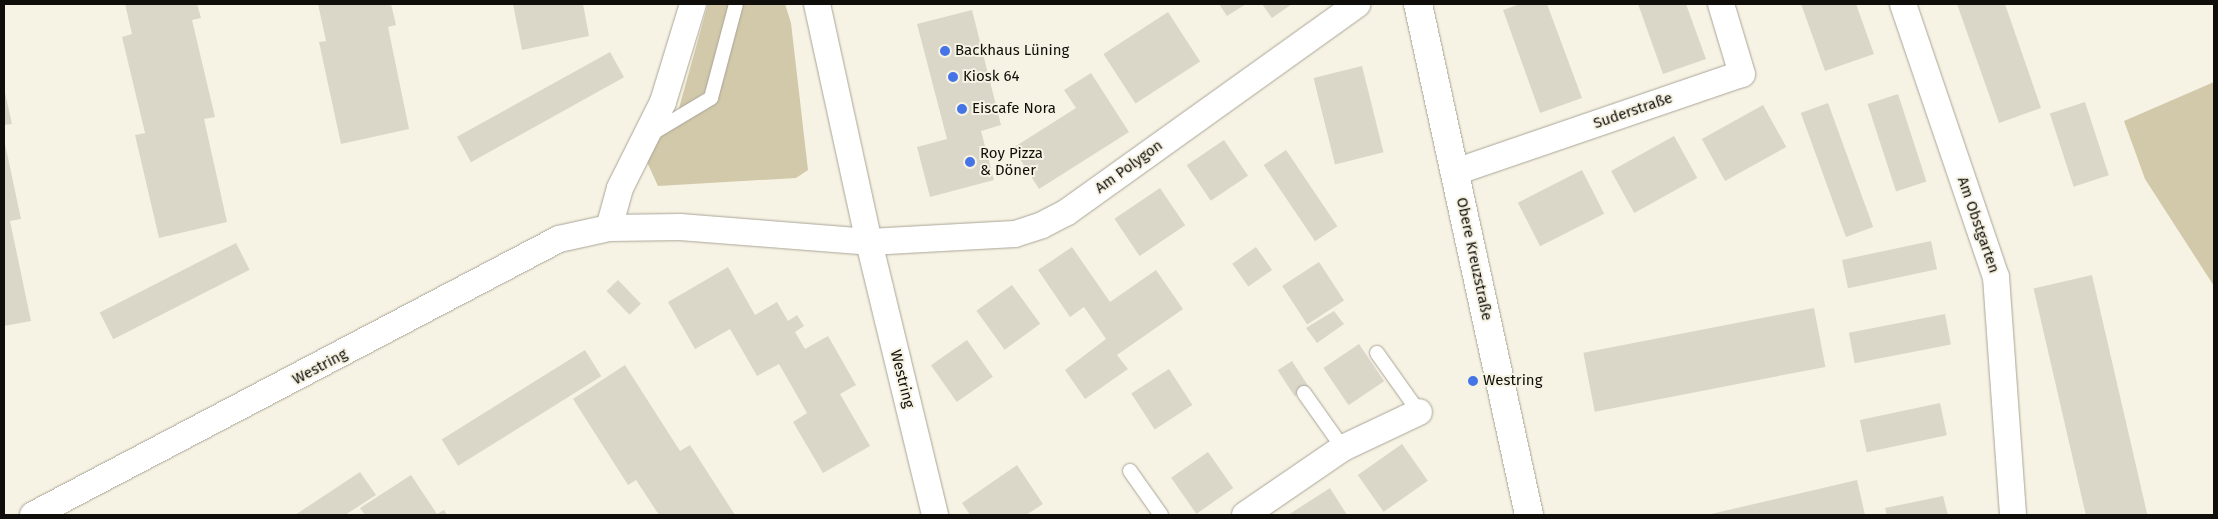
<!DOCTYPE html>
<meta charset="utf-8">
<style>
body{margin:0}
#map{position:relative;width:2218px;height:519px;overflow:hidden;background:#f7f3e4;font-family:"Fira Sans",sans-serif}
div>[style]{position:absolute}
.green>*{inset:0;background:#d2c9aa}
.building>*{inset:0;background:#dbd7c8;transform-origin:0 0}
.roads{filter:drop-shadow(0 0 1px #a9a597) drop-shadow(0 0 1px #a9a597)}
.lane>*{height:14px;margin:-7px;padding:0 7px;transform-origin:7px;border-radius:7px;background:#fff}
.street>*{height:26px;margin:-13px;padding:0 13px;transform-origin:13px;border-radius:13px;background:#fff}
.secondary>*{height:28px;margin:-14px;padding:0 14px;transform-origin:14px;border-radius:14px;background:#fff}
.dots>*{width:14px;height:14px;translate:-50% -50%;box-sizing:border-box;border:2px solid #f7f3e4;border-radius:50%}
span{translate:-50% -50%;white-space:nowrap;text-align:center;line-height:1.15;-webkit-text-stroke:4px #f7f3e4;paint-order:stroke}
.poi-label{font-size:15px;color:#100e0a}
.left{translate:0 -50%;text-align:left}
.street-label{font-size:15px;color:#100e0a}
.frame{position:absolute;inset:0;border:5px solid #100e0a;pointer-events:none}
</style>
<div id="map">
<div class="green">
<i style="clip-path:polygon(708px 4px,785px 4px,791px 23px,808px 170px,796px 178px,658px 186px,646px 160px,679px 108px)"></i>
<i style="clip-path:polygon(2214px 82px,2214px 286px,2145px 179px,2124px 121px)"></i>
</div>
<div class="building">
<i style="clip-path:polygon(125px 4px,197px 4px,201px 18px,192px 20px,215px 117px,204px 119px,227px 222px,159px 238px,135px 135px,145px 133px,122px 37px,132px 34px)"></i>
<i style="clip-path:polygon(318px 4px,391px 4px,396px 25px,388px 27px,409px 129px,341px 144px,319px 42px,326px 41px)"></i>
<i style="clip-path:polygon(513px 4px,583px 4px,589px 36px,522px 50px)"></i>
<i style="clip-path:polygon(1219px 4px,1246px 4px,1227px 16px)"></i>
<i style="clip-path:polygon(1262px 4px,1292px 4px,1272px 18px)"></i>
<i style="clip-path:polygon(1520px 4px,1547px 4px,1582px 98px,1540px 113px,1503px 10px)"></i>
<i style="clip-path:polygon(1638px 4px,1686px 4px,1706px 59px,1663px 74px)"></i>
<i style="clip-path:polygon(1801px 4px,1856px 4px,1874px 54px,1825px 71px)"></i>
<i style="clip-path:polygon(1957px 4px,2005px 4px,2041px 108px,1999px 123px)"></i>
<i style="clip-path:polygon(972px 10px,1001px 125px,981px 131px,994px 180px,930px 197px,917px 147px,947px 139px,917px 24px)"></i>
<i style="left:1168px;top:12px;width:59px;height:77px;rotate:57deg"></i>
<i style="left:610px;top:52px;width:29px;height:175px;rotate:61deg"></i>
<i style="left:1362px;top:66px;width:89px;height:50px;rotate:76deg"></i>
<i style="clip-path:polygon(1091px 73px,1129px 132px,1039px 189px,1013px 148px,1076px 108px,1064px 90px)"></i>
<i style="clip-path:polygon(4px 88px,12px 124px,4px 125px)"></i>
<i style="left:1898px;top:94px;width:92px;height:32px;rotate:72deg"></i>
<i style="left:2085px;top:102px;width:77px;height:37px;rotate:72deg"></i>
<i style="left:1828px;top:103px;width:132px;height:29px;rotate:70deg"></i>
<i style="left:1763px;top:105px;width:48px;height:70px;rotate:61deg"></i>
<i style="left:1674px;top:136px;width:48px;height:72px;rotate:61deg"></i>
<i style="clip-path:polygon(4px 139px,21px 219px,10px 221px,31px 321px,4px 326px)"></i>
<i style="left:1224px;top:140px;width:43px;height:45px;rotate:56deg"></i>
<i style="left:1286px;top:150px;width:92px;height:27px;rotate:56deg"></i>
<i style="left:1582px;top:170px;width:49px;height:72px;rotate:63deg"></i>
<i style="left:1160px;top:188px;width:45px;height:55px;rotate:56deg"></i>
<i style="left:1931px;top:241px;width:29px;height:91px;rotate:78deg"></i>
<i style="left:236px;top:243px;width:30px;height:153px;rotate:63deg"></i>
<i style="clip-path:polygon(1072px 247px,1110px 302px,1156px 270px,1183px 309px,1117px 355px,1128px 369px,1085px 399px,1065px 370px,1106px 339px,1084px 307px,1070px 317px,1038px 270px)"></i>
<i style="left:1256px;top:247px;width:28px;height:29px;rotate:55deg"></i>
<i style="left:1319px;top:262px;width:46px;height:44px;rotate:57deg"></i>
<i style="clip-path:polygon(728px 267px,755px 315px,777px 302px,788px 321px,797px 315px,804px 326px,795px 332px,805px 349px,828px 336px,856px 385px,840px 394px,870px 446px,823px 473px,793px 422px,807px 413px,779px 364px,757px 376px,730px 329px,695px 349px,668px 302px)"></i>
<i style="left:2092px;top:275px;width:246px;height:60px;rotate:77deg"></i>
<i style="left:618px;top:280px;width:33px;height:16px;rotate:46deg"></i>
<i style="left:1012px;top:285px;width:48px;height:44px;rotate:54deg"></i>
<i style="left:1814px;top:308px;width:60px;height:235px;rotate:79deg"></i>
<i style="clip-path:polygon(1334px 311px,1344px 324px,1317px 343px,1306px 328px)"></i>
<i style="left:1945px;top:314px;width:31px;height:98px;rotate:79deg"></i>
<i style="left:967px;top:340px;width:45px;height:44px;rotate:55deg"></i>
<i style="left:1359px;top:344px;width:45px;height:43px;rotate:56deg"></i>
<i style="left:585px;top:350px;width:31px;height:169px;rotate:58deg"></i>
<i style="left:1292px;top:361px;width:31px;height:17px;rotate:57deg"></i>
<i style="clip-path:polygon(625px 365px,680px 451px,690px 445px,735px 515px,659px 515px,636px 480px,628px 485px,573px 399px)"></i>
<i style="left:1169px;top:369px;width:43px;height:45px;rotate:57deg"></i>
<i style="left:1940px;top:403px;width:33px;height:82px;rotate:78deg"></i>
<i style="left:1402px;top:444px;width:45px;height:54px;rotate:55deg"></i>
<i style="left:1208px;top:452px;width:44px;height:45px;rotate:55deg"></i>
<i style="clip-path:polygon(1017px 465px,1043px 504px,1026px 515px,970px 515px,962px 503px)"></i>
<i style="clip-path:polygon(360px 472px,376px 495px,345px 515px,295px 515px)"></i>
<i style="clip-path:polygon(411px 475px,437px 514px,444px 510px,447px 515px,365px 515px,360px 508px)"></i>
<i style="clip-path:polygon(1857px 480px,1865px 515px,1711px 515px,1711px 514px)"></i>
<i style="clip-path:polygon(1330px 488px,1347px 515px,1288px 515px)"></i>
<i style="clip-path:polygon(1943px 496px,1948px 515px,1887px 515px,1885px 508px)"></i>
</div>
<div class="roads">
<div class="lane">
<i style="left:651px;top:134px;width:70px;rotate:-31deg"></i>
<i style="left:711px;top:98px;width:97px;rotate:-75.1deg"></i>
<i style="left:1377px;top:353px;width:72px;rotate:54.6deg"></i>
<i style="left:1304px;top:393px;width:67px;rotate:54.7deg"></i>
<i style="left:1130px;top:471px;width:54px;rotate:54.8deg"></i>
</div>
<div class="street">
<i style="left:817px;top:4px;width:244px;rotate:77.7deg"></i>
<i style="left:869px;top:242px;width:281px;rotate:76.4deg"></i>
<i style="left:1903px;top:4px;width:288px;rotate:71.2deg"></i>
<i style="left:1996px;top:277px;width:239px;rotate:85.9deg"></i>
<i style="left:1455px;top:172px;width:303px;rotate:-18.9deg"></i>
<i style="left:1742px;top:74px;width:73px;rotate:-106.7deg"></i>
<i style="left:609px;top:228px;width:41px;rotate:-74.6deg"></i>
<i style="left:620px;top:188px;width:96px;rotate:-63.4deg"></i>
<i style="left:663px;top:102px;width:102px;rotate:-73deg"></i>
<i style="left:33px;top:515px;width:594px;rotate:-27.69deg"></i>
<i style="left:559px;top:239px;width:51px;rotate:-12.4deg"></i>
<i style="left:609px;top:228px;width:71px;rotate:-0.8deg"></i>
<i style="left:680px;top:227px;width:190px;rotate:4.5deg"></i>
<i style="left:869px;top:242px;width:146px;rotate:-3.1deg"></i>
<i style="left:1015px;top:234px;width:28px;rotate:-18deg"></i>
<i style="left:1042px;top:225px;width:28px;rotate:-27deg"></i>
<i style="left:1067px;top:212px;width:357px;rotate:-35.6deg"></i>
<i style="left:1245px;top:515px;width:119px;rotate:-34.4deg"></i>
<i style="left:1343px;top:448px;width:84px;rotate:-25.3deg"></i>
</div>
<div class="secondary">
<i style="left:1418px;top:4px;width:523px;rotate:77.74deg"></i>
</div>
</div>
<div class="dots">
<i style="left:945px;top:51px;background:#4574e6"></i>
<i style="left:953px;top:77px;background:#4574e6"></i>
<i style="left:962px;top:109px;background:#4574e6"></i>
<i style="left:970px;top:162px;background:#4574e6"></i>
<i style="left:1473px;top:381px;background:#4574e6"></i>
</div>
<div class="poi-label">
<span class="left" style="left:955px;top:51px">Backhaus Lüning</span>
<span class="left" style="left:963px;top:77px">Kiosk 64</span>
<span class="left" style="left:972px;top:109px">Eiscafe Nora</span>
<span class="left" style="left:980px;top:162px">Roy Pizza<br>&amp; Döner</span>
<span class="left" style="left:1483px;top:381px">Westring</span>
</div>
<div class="street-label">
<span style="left:1633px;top:111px;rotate:-19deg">Suderstraße</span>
<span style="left:1129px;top:167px;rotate:-36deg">Am Polygon</span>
<span style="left:1978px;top:225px;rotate:71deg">Am Obstgarten</span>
<span style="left:1474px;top:259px;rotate:78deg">Obere Kreuzstraße</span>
<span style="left:320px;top:367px;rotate:-28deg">Westring</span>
<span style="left:902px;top:379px;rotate:76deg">Westring</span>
</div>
<div class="frame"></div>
</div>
